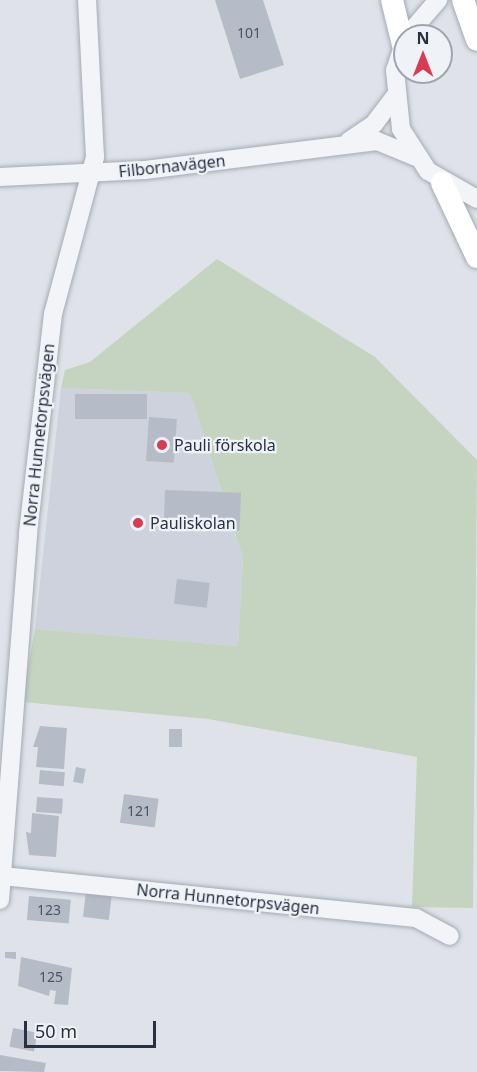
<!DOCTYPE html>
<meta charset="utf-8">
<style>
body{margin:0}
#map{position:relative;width:477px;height:1072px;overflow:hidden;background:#dfe3e9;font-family:"Noto Sans",sans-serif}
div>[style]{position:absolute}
.built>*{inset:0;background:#cdd2dc}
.green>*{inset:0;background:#c5d4c0}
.building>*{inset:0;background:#b6bcc7;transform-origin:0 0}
.roads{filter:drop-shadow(0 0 2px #a4aab4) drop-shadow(0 0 2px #a4aab4)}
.minor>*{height:18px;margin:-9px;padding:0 9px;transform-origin:9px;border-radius:9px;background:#f2f4f7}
.major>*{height:22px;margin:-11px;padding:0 11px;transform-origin:11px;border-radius:11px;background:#fff}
.dots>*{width:16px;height:16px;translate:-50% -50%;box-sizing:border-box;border:3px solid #eff2f7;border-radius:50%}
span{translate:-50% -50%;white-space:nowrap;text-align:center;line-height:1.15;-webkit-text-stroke:4.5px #eff2f7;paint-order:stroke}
.number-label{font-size:14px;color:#4b5463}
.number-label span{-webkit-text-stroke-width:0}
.street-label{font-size:16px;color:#273142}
.poi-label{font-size:16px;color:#273142}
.left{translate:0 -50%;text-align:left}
.north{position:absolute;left:393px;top:24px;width:60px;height:60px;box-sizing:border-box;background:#eff2f7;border:2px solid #9fa5af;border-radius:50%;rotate:0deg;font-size:16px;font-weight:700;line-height:24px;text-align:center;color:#273142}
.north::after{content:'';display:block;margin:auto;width:21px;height:27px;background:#d83b52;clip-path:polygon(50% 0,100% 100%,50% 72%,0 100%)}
.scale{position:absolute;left:24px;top:1021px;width:132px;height:27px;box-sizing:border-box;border:3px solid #273142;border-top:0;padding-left:8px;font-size:18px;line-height:21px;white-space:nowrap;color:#273142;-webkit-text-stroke:4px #eff2f7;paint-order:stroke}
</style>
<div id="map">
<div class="built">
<i style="clip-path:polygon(61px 388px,190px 393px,243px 558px,238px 646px,35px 629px)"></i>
</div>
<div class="green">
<i style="clip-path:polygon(217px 259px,375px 357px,477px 460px,473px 908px,412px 907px,417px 757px,208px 719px,22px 702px,35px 629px,238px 646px,243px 558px,190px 393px,61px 388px,65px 370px,90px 362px)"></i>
</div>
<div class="building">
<i style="clip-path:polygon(215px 0,263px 0,284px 65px,240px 79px)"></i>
<i style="left:75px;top:394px;width:72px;height:25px"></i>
<i style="left:149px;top:417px;width:28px;height:44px;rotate:4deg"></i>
<i style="left:165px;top:490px;width:76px;height:38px;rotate:2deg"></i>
<i style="left:177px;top:579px;width:33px;height:25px;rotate:7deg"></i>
<i style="clip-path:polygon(40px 726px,67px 728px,64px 769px,36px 767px,38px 747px,33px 747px)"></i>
<i style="left:169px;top:729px;width:13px;height:18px"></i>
<i style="left:76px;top:767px;width:10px;height:15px;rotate:11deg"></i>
<i style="left:40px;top:770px;width:25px;height:14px;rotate:5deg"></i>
<i style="left:124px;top:794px;width:35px;height:29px;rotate:8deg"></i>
<i style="left:37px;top:797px;width:26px;height:15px;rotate:4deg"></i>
<i style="clip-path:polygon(32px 813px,59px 816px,56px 857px,29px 855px,26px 832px,31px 833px)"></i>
<i style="left:86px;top:892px;width:26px;height:25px;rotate:7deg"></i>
<i style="left:29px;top:896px;width:42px;height:24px;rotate:5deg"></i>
<i style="clip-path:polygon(5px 952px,16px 952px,16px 959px,5px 958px)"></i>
<i style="clip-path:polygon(21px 957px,72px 968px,68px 1005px,54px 1004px,56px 991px,50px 990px,49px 996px,18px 986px)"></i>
<i style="left:13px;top:1028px;width:25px;height:19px;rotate:11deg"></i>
<i style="clip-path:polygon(0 1055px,46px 1063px,44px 1072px,0 1071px)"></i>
</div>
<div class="roads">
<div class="minor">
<i style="left:407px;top:36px;width:48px;rotate:-49.3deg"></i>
<i style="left:405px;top:40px;width:32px;rotate:108deg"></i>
<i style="left:395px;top:70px;width:59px;rotate:84.2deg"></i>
<i style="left:401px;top:129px;width:50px;rotate:57.3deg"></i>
<i style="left:428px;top:171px;width:56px;rotate:29.7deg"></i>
<i style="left:349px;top:141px;width:30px;rotate:-34deg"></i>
<i style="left:374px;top:124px;width:34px;rotate:-53deg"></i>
<i style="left:0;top:177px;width:145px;rotate:-2.8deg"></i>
<i style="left:145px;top:170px;width:234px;rotate:-7.1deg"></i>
<i style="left:377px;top:141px;width:42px;rotate:22.3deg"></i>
<i style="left:2px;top:876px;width:416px;rotate:5.8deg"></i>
<i style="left:416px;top:918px;width:38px;rotate:28deg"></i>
<i style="left:0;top:900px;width:368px;rotate:-85.6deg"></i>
<i style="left:28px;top:533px;width:220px;rotate:-83.5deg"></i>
<i style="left:53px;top:314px;width:163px;rotate:-75deg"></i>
<i style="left:95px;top:157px;width:157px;rotate:-92.9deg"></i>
</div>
<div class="major">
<i style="left:392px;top:0;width:46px;rotate:76.3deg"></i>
<i style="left:463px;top:0;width:42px;rotate:70.7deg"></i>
<i style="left:442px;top:183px;width:82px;rotate:64.7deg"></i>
</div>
</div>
<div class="dots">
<i style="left:162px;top:445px;background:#d83b52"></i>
<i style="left:138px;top:523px;background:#d83b52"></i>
</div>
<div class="number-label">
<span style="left:249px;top:33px">101</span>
<span style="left:139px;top:811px">121</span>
<span style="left:49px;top:910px">123</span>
<span style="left:51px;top:977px">125</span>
</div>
<div class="street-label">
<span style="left:172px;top:166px;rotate:-6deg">Filbornavägen</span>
<span style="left:39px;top:435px;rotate:-84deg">Norra Hunnetorpsvägen</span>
<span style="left:228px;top:899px;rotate:6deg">Norra Hunnetorpsvägen</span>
</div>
<div class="poi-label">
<span class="left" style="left:174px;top:445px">Pauli förskola</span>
<span class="left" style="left:150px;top:523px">Pauliskolan</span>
</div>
<div class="north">N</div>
<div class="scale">50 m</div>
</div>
